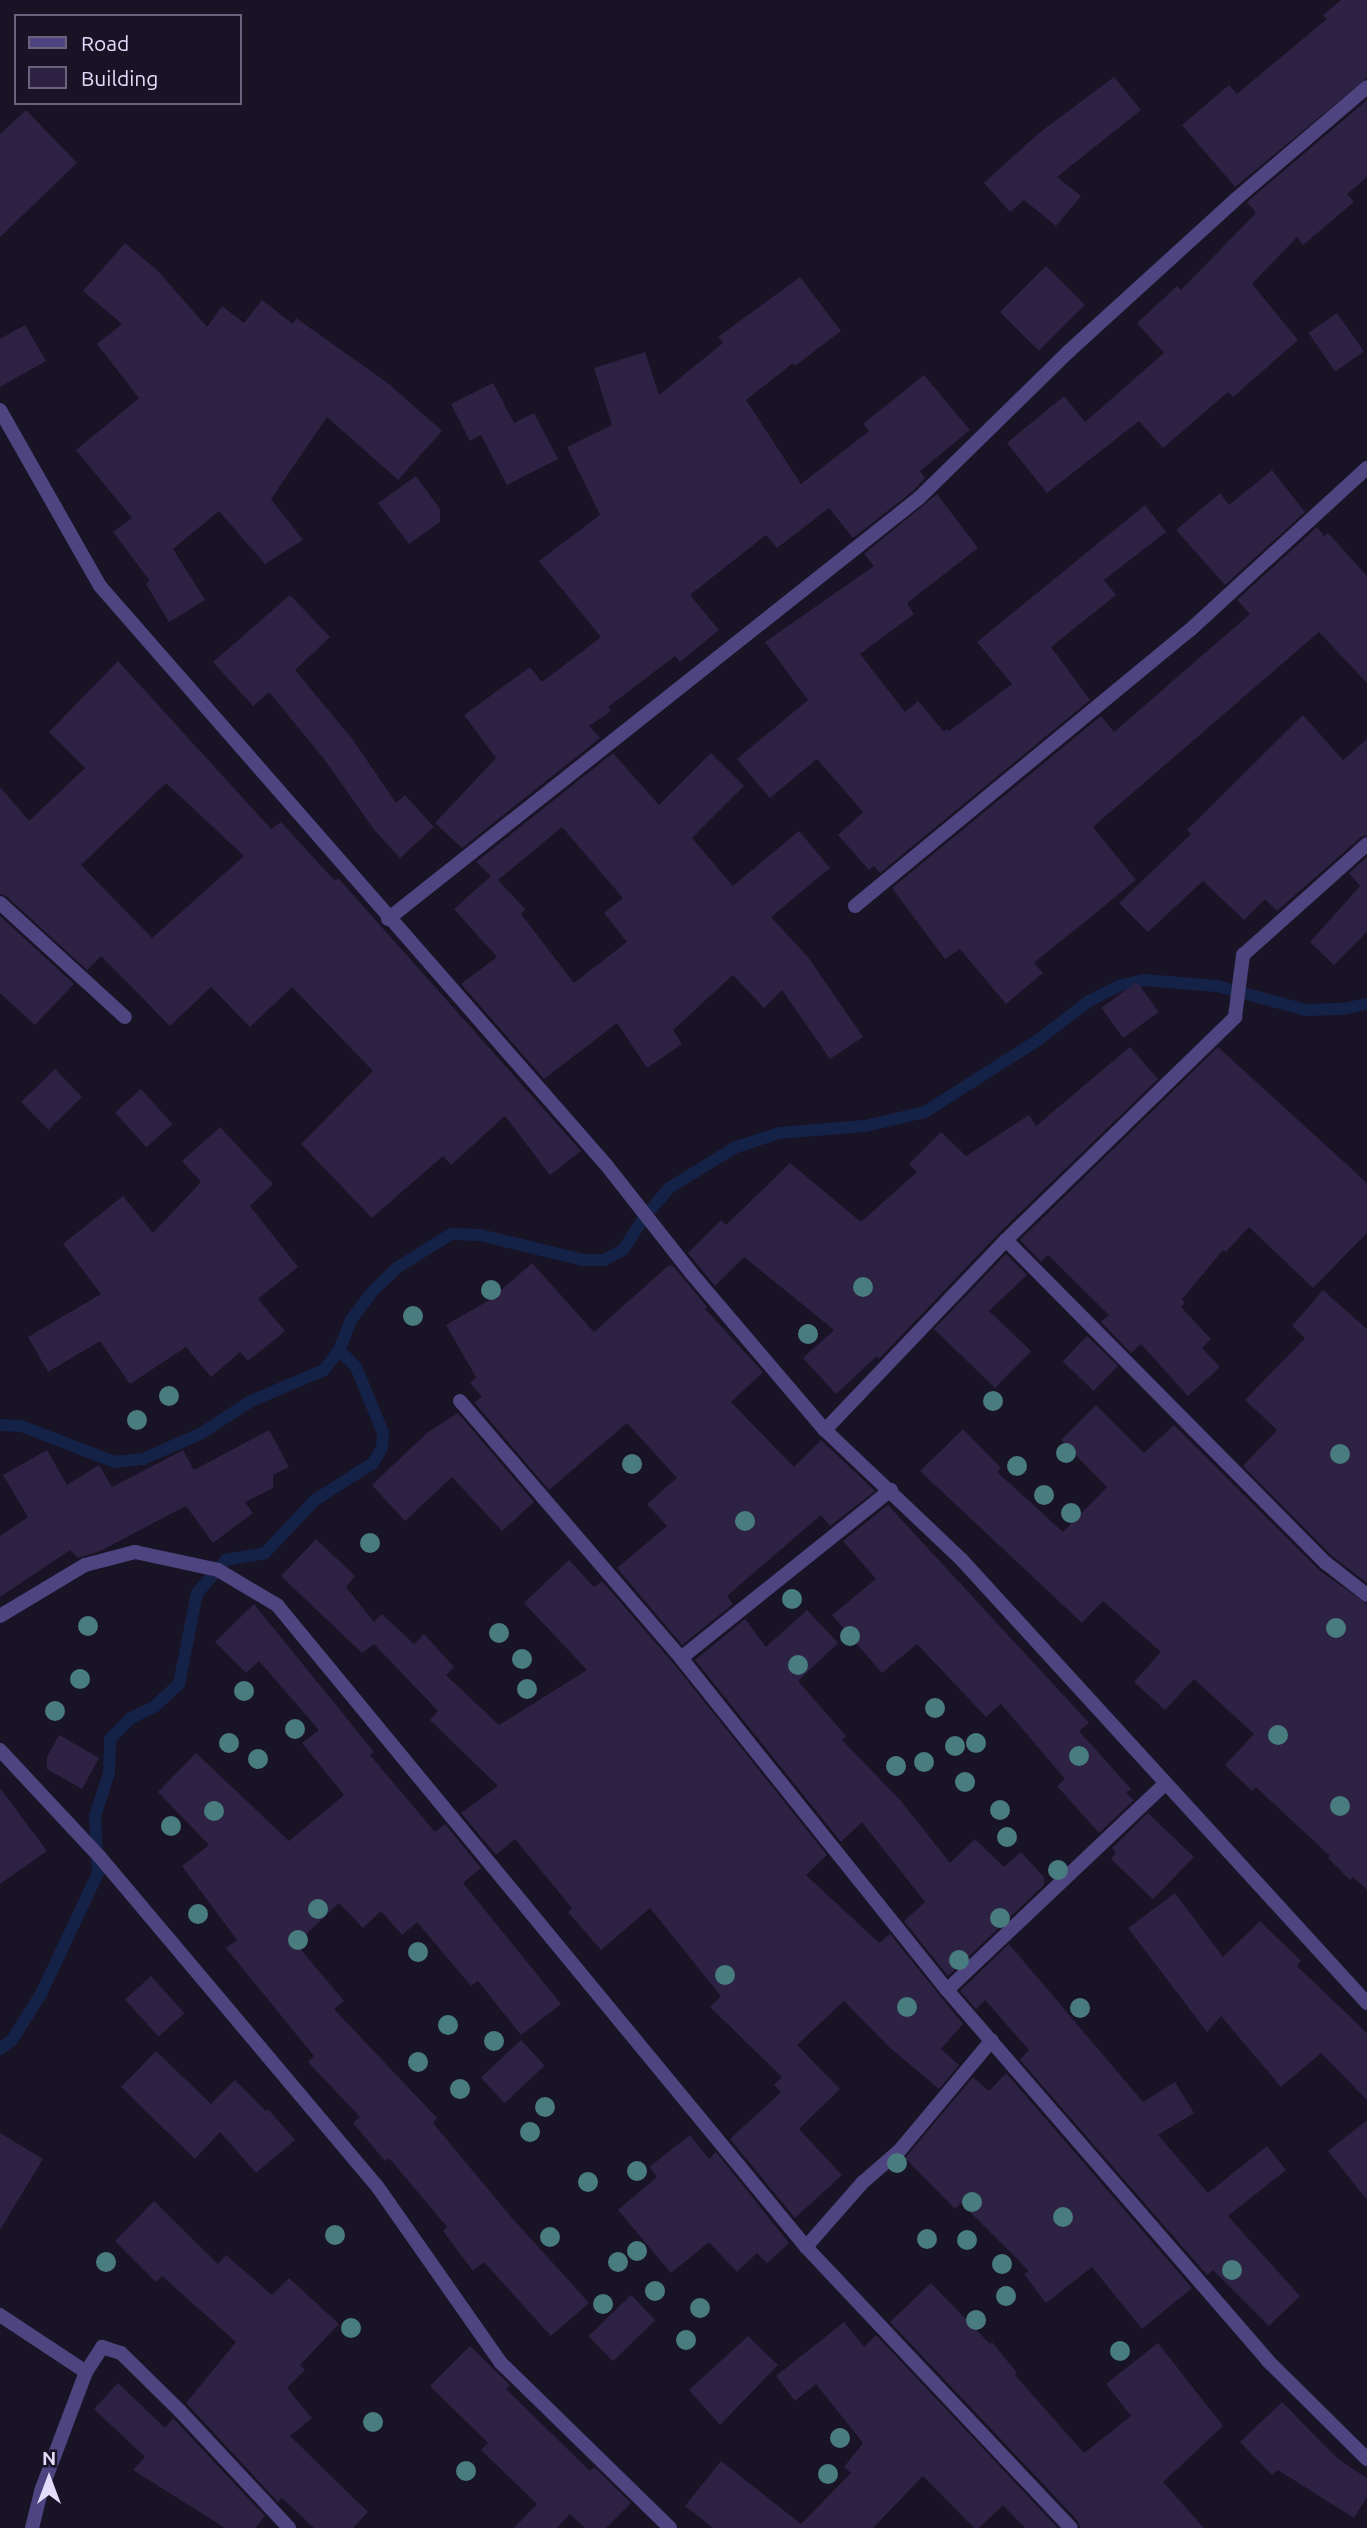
<!DOCTYPE html>
<style>
body{margin:0}
#map{position:relative;width:1367px;height:2528px;overflow:hidden;background:#191326;font-family:Ubuntu,sans-serif}
div>[style]{position:absolute}
.stream>*{height:12px;margin:-6px;padding:0 6px;transform-origin:6px;border-radius:6px;background:#152247}
.building>*{inset:0;background:#2d2144;transform-origin:0 0}
.street>*{height:14px;margin:-7px;padding:0 7px;transform-origin:7px;border-radius:7px;background:#4e447f}
.trees>*{width:20px;height:20px;margin:-10px;border-radius:50%;background:#497c7f}
span{translate:-50% -50%;white-space:nowrap;text-align:center;line-height:1.15;-webkit-text-stroke:5px #191326;paint-order:stroke}
.legend{position:absolute;left:14px;top:14px;width:228px;height:91px;box-sizing:border-box;background:#191326;border:2px solid #6a637b;margin:0;padding:9px 12px;list-style:none;font-size:21px;color:#e3dcfa}
.legend li{display:flex;align-items:center;gap:14px;height:35px}
.legend b{width:35px;border:2px solid #6a637b}
.north{position:absolute;left:14px;top:2444px;width:70px;height:70px;-webkit-text-stroke:5px #191326;paint-order:stroke;rotate:0deg;font-size:19px;font-weight:700;line-height:28px;text-align:center;color:#e3dcfa}
.north::after{content:'';display:block;margin:auto;width:24px;height:32px;background:#e3dcfa;clip-path:polygon(50% 0,100% 100%,50% 72%,0 100%)}
</style>
<div id="map">
<div class="stream">
<i style="left:0;top:1425px;width:21px;rotate:3deg"></i>
<i style="left:21px;top:1426px;width:101px;rotate:21deg"></i>
<i style="left:115px;top:1462px;width:28px;rotate:-6deg"></i>
<i style="left:143px;top:1459px;width:62px;rotate:-23.7deg"></i>
<i style="left:200px;top:1434px;width:61px;rotate:-32.9deg"></i>
<i style="left:251px;top:1401px;width:79px;rotate:-23deg"></i>
<i style="left:324px;top:1370px;width:25px;rotate:-53deg"></i>
<i style="left:339px;top:1350px;width:32px;rotate:-68deg"></i>
<i style="left:351px;top:1320px;width:36px;rotate:-53deg"></i>
<i style="left:373px;top:1291px;width:35px;rotate:-44deg"></i>
<i style="left:398px;top:1267px;width:62px;rotate:-31.9deg"></i>
<i style="left:451px;top:1234px;width:29px;rotate:2deg"></i>
<i style="left:480px;top:1235px;width:106px;rotate:13.6deg"></i>
<i style="left:583px;top:1260px;width:21px"></i>
<i style="left:604px;top:1260px;width:21px;rotate:-28deg"></i>
<i style="left:623px;top:1250px;width:40px;rotate:-57.1deg"></i>
<i style="left:645px;top:1216px;width:37px;rotate:-49deg"></i>
<i style="left:669px;top:1188px;width:79px;rotate:-31.5deg"></i>
<i style="left:736px;top:1147px;width:45px;rotate:-18deg"></i>
<i style="left:779px;top:1133px;width:86px;rotate:-4.7deg"></i>
<i style="left:865px;top:1126px;width:62px;rotate:-13.1deg"></i>
<i style="left:925px;top:1112px;width:134px;rotate:-32.5deg"></i>
<i style="left:1038px;top:1040px;width:64px;rotate:-37.4deg"></i>
<i style="left:1089px;top:1001px;width:33px;rotate:-27deg"></i>
<i style="left:1118px;top:986px;width:27px;rotate:-13deg"></i>
<i style="left:1144px;top:980px;width:73px;rotate:4.7deg"></i>
<i style="left:1217px;top:986px;width:92px;rotate:15.1deg"></i>
<i style="left:1306px;top:1010px;width:37px;rotate:-2deg"></i>
<i style="left:1343px;top:1009px;width:25px;rotate:-12deg"></i>
<i style="left:0;top:2049px;width:15px;rotate:-37deg"></i>
<i style="left:12px;top:2040px;width:54px;rotate:-57.8deg"></i>
<i style="left:41px;top:1994px;width:134px;rotate:-64.8deg"></i>
<i style="left:98px;top:1873px;width:57px;rotate:-93deg"></i>
<i style="left:95px;top:1816px;width:45px;rotate:-72deg"></i>
<i style="left:109px;top:1773px;width:34px;rotate:-88deg"></i>
<i style="left:110px;top:1739px;width:30px;rotate:-45deg"></i>
<i style="left:131px;top:1718px;width:25px;rotate:-26deg"></i>
<i style="left:154px;top:1707px;width:34px;rotate:-43deg"></i>
<i style="left:179px;top:1684px;width:93px;rotate:-78.8deg"></i>
<i style="left:197px;top:1593px;width:44px;rotate:-48.7deg"></i>
<i style="left:226px;top:1560px;width:40px;rotate:-10deg"></i>
<i style="left:265px;top:1553px;width:73px;rotate:-46.7deg"></i>
<i style="left:315px;top:1500px;width:69px;rotate:-32.5deg"></i>
<i style="left:373px;top:1463px;width:17px;rotate:-59deg"></i>
<i style="left:382px;top:1448px;width:15px;rotate:-86deg"></i>
<i style="left:383px;top:1433px;width:71px;rotate:-112.2deg"></i>
<i style="left:356px;top:1367px;width:24px;rotate:-135deg"></i>
</div>
<div class="building">
<i style="clip-path:polygon(1341px 0,1367px 0,1367px 78px,1235px 187px,1182px 125px,1229px 85px,1237px 94px,1327px 19px,1323px 15px)"></i>
<i style="clip-path:polygon(1114px 77px,1141px 110px,1057px 177px,1081px 196px,1056px 226px,1024px 200px,1010px 212px,984px 183px,1039px 133px)"></i>
<i style="clip-path:polygon(1367px 100px,1367px 177px,1347px 194px,1354px 202px,1303px 245px,1297px 237px,1252px 284px,1298px 340px,1233px 397px,1228px 392px,1163px 448px,1139px 421px,1047px 493px,1007px 443px,1064px 396px,1085px 422px,1164px 353px,1137px 323px,1177px 286px,1181px 290px,1256px 213px,1247px 202px)"></i>
<i style="clip-path:polygon(26px 110px,77px 163px,0 237px,0 134px)"></i>
<i style="clip-path:polygon(125px 243px,158px 271px,207px 327px,222px 306px,244px 323px,262px 300px,293px 324px,296px 318px,389px 384px,442px 431px,398px 480px,327px 417px,271px 499px,303px 540px,265px 564px,219px 511px,173px 549px,205px 600px,169px 622px,146px 584px,150px 581px,113px 532px,132px 518px,76px 450px,139px 398px,97px 344px,122px 324px,83px 291px)"></i>
<i style="left:1046px;top:266px;width:55px;height:65px;rotate:45deg"></i>
<i style="clip-path:polygon(800px 277px,841px 331px,795px 366px,793px 363px,746px 400px,801px 484px,869px 431px,863px 424px,924px 375px,970px 430px,920px 471px,925px 478px,913px 491px,853px 538px,829px 508px,777px 548px,766px 535px,690px 595px,719px 630px,680px 662px,675px 656px,608px 707px,611px 711px,589px 726px,600px 738px,462px 848px,435px 823px,496px 758px,464px 715px,530px 667px,542px 682px,601px 637px,539px 561px,600px 515px,567px 447px,612px 425px,594px 368px,645px 352px,659px 395px,723px 343px,718px 337px)"></i>
<i style="left:1337px;top:313px;width:47px;height:35px;rotate:55deg"></i>
<i style="clip-path:polygon(25px 325px,46px 361px,0 387px,0 339px)"></i>
<i style="clip-path:polygon(493px 383px,514px 423px,534px 413px,558px 459px,507px 485px,481px 435px,470px 441px,451px 404px)"></i>
<i style="clip-path:polygon(1272px 470px,1305px 512px,1225px 585px,1176px 530px,1220px 493px,1229px 505px)"></i>
<i style="clip-path:polygon(416px 476px,440px 509px,440px 522px,409px 544px,378px 503px)"></i>
<i style="clip-path:polygon(937px 494px,978px 548px,907px 603px,914px 614px,860px 654px,905px 712px,918px 701px,944px 732px,947px 729px,949px 731px,1012px 684px,977px 642px,1145px 505px,1166px 532px,1104px 580px,1116px 595px,1051px 647px,1090px 700px,880px 873px,874px 866px,869px 870px,838px 835px,863px 812px,817px 759px,770px 798px,737px 759px,808px 700px,765px 642px,874px 566px,864px 554px)"></i>
<i style="clip-path:polygon(1317px 527px,1324px 536px,1328px 533px,1367px 576px,1367px 683px,1319px 632px,1093px 827px,1136px 880px,1034px 963px,1043px 973px,1006px 1004px,960px 949px,945px 959px,892px 888px,1101px 716px,1114px 732px,1250px 614px,1237px 600px)"></i>
<i style="clip-path:polygon(290px 595px,330px 637px,295px 670px,353px 740px,396px 803px,405px 795px,434px 827px,400px 858px,375px 831px,324px 759px,269px 692px,253px 706px,213px 662px)"></i>
<i style="clip-path:polygon(evenodd,118px 661px,271px 829px,281px 822px,335px 881px,338px 878px,581px 1151px,550px 1175px,505px 1116px,451px 1165px,443px 1156px,372px 1218px,301px 1144px,373px 1071px,292px 987px,250px 1027px,211px 987px,170px 1026px,101px 956px,87px 970px,6px 896px,0 894px,0 787px,29px 821px,85px 768px,49px 732px,118px 661px,166px 783px,244px 856px,152px 938px,81px 865px,166px 783px)"></i>
<i style="clip-path:polygon(1303px 715px,1343px 760px,1367px 739px,1367px 835px,1361px 837px,1277px 911px,1265px 899px,1244px 920px,1203px 881px,1148px 932px,1119px 903px,1191px 834px,1187px 830px)"></i>
<i style="clip-path:polygon(evenodd,613px 753px,659px 805px,711px 753px,744px 786px,692px 838px,733px 886px,799px 831px,830px 868px,771px 917px,808px 957px,863px 1037px,830px 1059px,782px 990px,764px 1008px,733px 975px,673px 1030px,682px 1044px,647px 1068px,617px 1023px,544px 1079px,461px 984px,497px 957px,454px 909px,491px 876px,476px 862px,613px 753px,562px 827px,623px 898px,604px 913px,627px 942px,574px 983px,521px 914px,525px 909px,498px 880px,562px 827px)"></i>
<i style="clip-path:polygon(1367px 857px,1367px 932px,1334px 965px,1310px 942px,1360px 886px,1349px 873px)"></i>
<i style="clip-path:polygon(0 916px,74px 984px,35px 1025px,0 993px)"></i>
<i style="left:1137px;top:982px;width:37px;height:44px;rotate:54deg"></i>
<i style="clip-path:polygon(1130px 1047px,1158px 1079px,999px 1233px,879px 1359px,877px 1356px,836px 1394px,803px 1358px,834px 1330px,744px 1257px,715px 1286px,688px 1253px,721px 1220px,726px 1225px,790px 1163px,861px 1222px,917px 1172px,909px 1164px,941px 1132px,966px 1156px,1029px 1115px,1036px 1126px)"></i>
<i style="clip-path:polygon(1218px 1047px,1367px 1183px,1367px 1233px,1313px 1288px,1249px 1227px,1226px 1252px,1223px 1250px,1182px 1299px,1185px 1303px,1181px 1307px,1211px 1339px,1202px 1348px,1220px 1367px,1188px 1396px,1141px 1344px,1131px 1353px,1101px 1322px,1109px 1315px,1048px 1255px,1041px 1262px,1020px 1240px)"></i>
<i style="left:55px;top:1069px;width:39px;height:47px;rotate:46deg"></i>
<i style="left:141px;top:1089px;width:47px;height:35px;rotate:48deg"></i>
<i style="clip-path:polygon(220px 1127px,273px 1184px,250px 1206px,298px 1267px,258px 1299px,285px 1331px,248px 1361px,240px 1352px,211px 1377px,186px 1347px,130px 1384px,100px 1341px,48px 1372px,28px 1337px,101px 1294px,63px 1244px,123px 1196px,153px 1233px,201px 1182px,182px 1161px)"></i>
<i style="clip-path:polygon(1006px 1254px,1027px 1275px,989px 1311px,1031px 1351px,995px 1388px,934px 1329px)"></i>
<i style="clip-path:polygon(532px 1263px,594px 1332px,669px 1265px,674px 1267px,707px 1307px,705px 1309px,763px 1372px,731px 1402px,794px 1467px,821px 1440px,875px 1491px,830px 1526px,821px 1515px,727px 1596px,733px 1604px,682px 1645px,617px 1568px,667px 1526px,647px 1504px,677px 1478px,627px 1423px,549px 1490px,474px 1402px,482px 1397px,470px 1383px,476px 1377px,446px 1325px,491px 1299px)"></i>
<i style="clip-path:polygon(1323px 1290px,1367px 1329px,1367px 1583px,1332px 1556px,1243px 1466px,1277px 1430px,1245px 1400px,1305px 1338px,1292px 1326px)"></i>
<i style="left:1087px;top:1336px;width:43px;height:35px;rotate:44deg"></i>
<i style="clip-path:polygon(1096px 1405px,1144px 1453px,1174px 1425px,1319px 1570px,1367px 1604px,1367px 1890px,1353px 1877px,1350px 1880px,1328px 1858px,1330px 1856px,1256px 1787px,1252px 1791px,1225px 1765px,1254px 1734px,1194px 1679px,1165px 1710px,1134px 1682px,1161px 1652px,1103px 1601px,1082px 1623px,920px 1471px,963px 1429px,1001px 1468px,997px 1472px,1063px 1532px,1107px 1487px,1061px 1440px)"></i>
<i style="clip-path:polygon(458px 1413px,534px 1502px,502px 1531px,452px 1477px,405px 1521px,372px 1485px,428px 1432px)"></i>
<i style="clip-path:polygon(269px 1430px,289px 1467px,273px 1475px,273px 1488px,245px 1502px,253px 1513px,213px 1543px,186px 1506px,100px 1551px,78px 1558px,70px 1550px,0 1597px,0 1536px,28px 1517px,3px 1475px,47px 1450px,67px 1485px,99px 1465px,112px 1487px,183px 1450px,194px 1470px)"></i>
<i style="clip-path:polygon(888px 1505px,1089px 1723px,1079px 1731px,1131px 1789px,1126px 1793px,1134px 1800px,1099px 1833px,1057px 1786px,1065px 1779px,1001px 1704px,986px 1717px,917px 1644px,882px 1673px,832px 1615px,876px 1579px,843px 1541px)"></i>
<i style="clip-path:polygon(316px 1539px,355px 1576px,346px 1587px,374px 1622px,382px 1614px,414px 1644px,424px 1634px,454px 1667px,446px 1675px,499px 1725px,587px 1670px,524px 1603px,569px 1560px,594px 1587px,602px 1581px,674px 1664px,827px 1855px,806px 1875px,879px 1943px,890px 1934px,963px 2024px,941px 2049px,959px 2065px,939px 2089px,890px 2048px,844px 2001px,797px 2045px,840px 2089px,799px 2129px,842px 2175px,795px 2218px,730px 2139px,781px 2092px,774px 2085px,782px 2077px,710px 2007px,721px 1996px,650px 1908px,601px 1950px,568px 1912px,572px 1908px,515px 1839px,496px 1855px,461px 1813px,498px 1786px,430px 1720px,438px 1711px,374px 1644px,362px 1653px,281px 1576px)"></i>
<i style="clip-path:polygon(254px 1604px,374px 1752px,370px 1755px,435px 1832px,445px 1824px,481px 1868px,463px 1883px,561px 2004px,521px 2035px,478px 1981px,471px 1986px,417px 1922px,402px 1935px,381px 1911px,363px 1928px,339px 1903px,296px 1944px,344px 2001px,334px 2009px,437px 2118px,433px 2123px,512px 2218px,589px 2303px,551px 2336px,484px 2262px,473px 2271px,443px 2231px,447px 2227px,389px 2158px,385px 2161px,353px 2123px,360px 2117px,308px 2062px,314px 2056px,226px 1948px,237px 1940px,182px 1866px,209px 1845px,158px 1792px,196px 1753px,289px 1841px,344px 1795px,302px 1743px,319px 1730px,259px 1661px,246px 1673px,215px 1642px)"></i>
<i style="clip-path:polygon(807px 1610px,838px 1643px,798px 1681px,846px 1736px,842px 1740px,901px 1801px,950px 1863px,975px 1839px,1004px 1867px,1021px 1852px,1044px 1877px,1044px 1885px,948px 1976px,904px 1921px,925px 1902px,862px 1822px,841px 1842px,695px 1660px,745px 1619px,766px 1647px)"></i>
<i style="clip-path:polygon(59px 1735px,99px 1758px,82px 1789px,47px 1769px,47px 1757px)"></i>
<i style="clip-path:polygon(0 1788px,47px 1851px,0 1884px)"></i>
<i style="clip-path:polygon(1148px 1813px,1194px 1857px,1153px 1899px,1111px 1859px,1116px 1853px,1112px 1848px)"></i>
<i style="clip-path:polygon(1175px 1893px,1223px 1957px,1260px 1921px,1301px 1961px,1297px 1966px,1367px 2033px,1367px 2100px,1321px 2053px,1281px 2087px,1221px 2016px,1207px 2032px,1128px 1928px)"></i>
<i style="clip-path:polygon(1009px 1944px,1143px 2102px,1175px 2082px,1194px 2113px,1158px 2135px,1208px 2193px,1267px 2146px,1286px 2170px,1228px 2216px,1300px 2296px,1269px 2326px,1213px 2270px,1207px 2275px,1020px 2060px,1029px 2050px,985px 2000px,976px 2009px,960px 1991px)"></i>
<i style="left:151px;top:1976px;width:50px;height:35px;rotate:48deg"></i>
<i style="left:521px;top:2040px;width:35px;height:55px;rotate:47deg"></i>
<i style="clip-path:polygon(156px 2051px,211px 2104px,235px 2080px,266px 2111px,268px 2109px,295px 2140px,256px 2173px,220px 2132px,195px 2159px,121px 2087px)"></i>
<i style="clip-path:polygon(1006px 2073px,1192px 2288px,1142px 2329px,1092px 2267px,1046px 2303px,1024px 2274px,1029px 2271px,961px 2203px,955px 2209px,905px 2158px,973px 2077px,989px 2091px)"></i>
<i style="clip-path:polygon(1367px 2120px,1367px 2200px,1328px 2151px)"></i>
<i style="clip-path:polygon(0 2133px,43px 2159px,0 2230px)"></i>
<i style="clip-path:polygon(690px 2135px,709px 2159px,716px 2152px,789px 2243px,767px 2263px,757px 2253px,737px 2272px,709px 2242px,671px 2273px,618px 2210px,657px 2177px,649px 2167px)"></i>
<i style="clip-path:polygon(154px 2201px,218px 2264px,226px 2255px,272px 2295px,289px 2278px,339px 2324px,300px 2365px,305px 2370px,287px 2388px,312px 2418px,290px 2436px,368px 2512px,353px 2528px,314px 2528px,282px 2498px,278px 2502px,186px 2403px,236px 2342px,162px 2276px,156px 2282px,115px 2241px)"></i>
<i style="clip-path:polygon(931px 2283px,990px 2344px,992px 2342px,1017px 2373px,1015px 2375px,1084px 2453px,1131px 2416px,1106px 2384px,1158px 2343px,1223px 2426px,1163px 2482px,1204px 2528px,1080px 2528px,1078px 2521px,890px 2322px)"></i>
<i style="left:631px;top:2295px;width:35px;height:59px;rotate:46deg"></i>
<i style="clip-path:polygon(844px 2322px,864px 2347px,876px 2335px,1058px 2528px,1025px 2528px,1003px 2505px,979px 2528px,974px 2528px,923px 2476px,873px 2528px,713px 2528px,685px 2506px,721px 2461px,801px 2524px,851px 2473px,844px 2467px,863px 2443px,816px 2384px,795px 2401px,776px 2376px)"></i>
<i style="clip-path:polygon(748px 2336px,778px 2365px,720px 2425px,689px 2390px)"></i>
<i style="clip-path:polygon(470px 2346px,510px 2385px,506px 2389px,590px 2471px,594px 2467px,631px 2503px,606px 2528px,585px 2528px,570px 2514px,557px 2528px,514px 2528px,537px 2504px,481px 2450px,488px 2443px,430px 2386px)"></i>
<i style="clip-path:polygon(118px 2383px,165px 2428px,173px 2418px,265px 2516px,255px 2528px,225px 2528px,133px 2470px,145px 2457px,94px 2409px)"></i>
<i style="clip-path:polygon(1282px 2402px,1338px 2459px,1367px 2478px,1367px 2497px,1354px 2518px,1278px 2470px,1272px 2475px,1240px 2442px)"></i>
</div>
<div class="street">
<i style="left:0;top:410px;width:202px;rotate:60.4deg"></i>
<i style="left:100px;top:586px;width:770px;rotate:48.84deg"></i>
<i style="left:607px;top:1166px;width:137px;rotate:51.8deg"></i>
<i style="left:692px;top:1274px;width:205px;rotate:49.6deg"></i>
<i style="left:825px;top:1430px;width:187px;rotate:43.5deg"></i>
<i style="left:961px;top:1559px;width:602px;rotate:47.56deg"></i>
<i style="left:0;top:903px;width:169px;rotate:42.4deg"></i>
<i style="left:855px;top:906px;width:434px;rotate:-39.5deg"></i>
<i style="left:1190px;top:630px;width:240px;rotate:-42.5deg"></i>
<i style="left:388px;top:919px;width:678px;rotate:-38.41deg"></i>
<i style="left:919px;top:498px;width:209px;rotate:-44.4deg"></i>
<i style="left:1068px;top:352px;width:227px;rotate:-42.3deg"></i>
<i style="left:1236px;top:199px;width:172px;rotate:-40.5deg"></i>
<i style="left:1006px;top:1240px;width:455px;rotate:45.3deg"></i>
<i style="left:1326px;top:1563px;width:52px;rotate:38deg"></i>
<i style="left:460px;top:1401px;width:339px;rotate:49.3deg"></i>
<i style="left:681px;top:1658px;width:425px;rotate:51.3deg"></i>
<i style="left:947px;top:1990px;width:489px;rotate:49.1deg"></i>
<i style="left:1267px;top:2360px;width:141px;rotate:44.7deg"></i>
<i style="left:825px;top:1430px;width:262px;rotate:-46.4deg"></i>
<i style="left:1006px;top:1240px;width:320px;rotate:-44.2deg"></i>
<i style="left:1235px;top:1017px;width:63px;rotate:-82.6deg"></i>
<i style="left:1243px;top:955px;width:166px;rotate:-41.8deg"></i>
<i style="left:0;top:1616px;width:99px;rotate:-31deg"></i>
<i style="left:85px;top:1565px;width:52px;rotate:-14.6deg"></i>
<i style="left:135px;top:1552px;width:85px;rotate:12.2deg"></i>
<i style="left:218px;top:1570px;width:69px;rotate:30.7deg"></i>
<i style="left:277px;top:1605px;width:832px;rotate:50.51deg"></i>
<i style="left:806px;top:2247px;width:386px;rotate:46.7deg"></i>
<i style="left:681px;top:1658px;width:269px;rotate:-38.7deg"></i>
<i style="left:0;top:1750px;width:145px;rotate:47deg"></i>
<i style="left:99px;top:1856px;width:431px;rotate:49.9deg"></i>
<i style="left:377px;top:2186px;width:216px;rotate:55deg"></i>
<i style="left:501px;top:2363px;width:236px;rotate:44.3deg"></i>
<i style="left:947px;top:1990px;width:300px;rotate:-43.4deg"></i>
<i style="left:806px;top:2247px;width:85px;rotate:-48.8deg"></i>
<i style="left:862px;top:2183px;width:50px;rotate:-41deg"></i>
<i style="left:900px;top:2150px;width:143px;rotate:-50.1deg"></i>
<i style="left:0;top:2315px;width:103px;rotate:33.5deg"></i>
<i style="left:32px;top:2528px;width:38px;rotate:-76deg"></i>
<i style="left:41px;top:2491px;width:127px;rotate:-69.3deg"></i>
<i style="left:86px;top:2372px;width:30px;rotate:-57deg"></i>
<i style="left:102px;top:2347px;width:20px;rotate:18deg"></i>
<i style="left:121px;top:2353px;width:83px;rotate:44.5deg"></i>
<i style="left:180px;top:2411px;width:160px;rotate:47deg"></i>
</div>
<div class="trees">
<i style="left:863px;top:1287px"></i>
<i style="left:491px;top:1290px"></i>
<i style="left:413px;top:1316px"></i>
<i style="left:808px;top:1334px"></i>
<i style="left:169px;top:1396px"></i>
<i style="left:993px;top:1401px"></i>
<i style="left:137px;top:1420px"></i>
<i style="left:1066px;top:1453px"></i>
<i style="left:1340px;top:1454px"></i>
<i style="left:632px;top:1464px"></i>
<i style="left:1017px;top:1466px"></i>
<i style="left:1044px;top:1495px"></i>
<i style="left:1071px;top:1513px"></i>
<i style="left:745px;top:1521px"></i>
<i style="left:370px;top:1543px"></i>
<i style="left:792px;top:1599px"></i>
<i style="left:88px;top:1626px"></i>
<i style="left:1336px;top:1628px"></i>
<i style="left:499px;top:1633px"></i>
<i style="left:850px;top:1636px"></i>
<i style="left:522px;top:1659px"></i>
<i style="left:798px;top:1665px"></i>
<i style="left:80px;top:1679px"></i>
<i style="left:527px;top:1689px"></i>
<i style="left:244px;top:1691px"></i>
<i style="left:935px;top:1708px"></i>
<i style="left:55px;top:1711px"></i>
<i style="left:295px;top:1729px"></i>
<i style="left:1278px;top:1735px"></i>
<i style="left:229px;top:1743px"></i>
<i style="left:976px;top:1743px"></i>
<i style="left:955px;top:1746px"></i>
<i style="left:1079px;top:1756px"></i>
<i style="left:258px;top:1759px"></i>
<i style="left:924px;top:1762px"></i>
<i style="left:896px;top:1766px"></i>
<i style="left:965px;top:1782px"></i>
<i style="left:1340px;top:1806px"></i>
<i style="left:1000px;top:1810px"></i>
<i style="left:214px;top:1811px"></i>
<i style="left:171px;top:1826px"></i>
<i style="left:1007px;top:1837px"></i>
<i style="left:1058px;top:1870px"></i>
<i style="left:318px;top:1909px"></i>
<i style="left:198px;top:1914px"></i>
<i style="left:1000px;top:1918px"></i>
<i style="left:298px;top:1940px"></i>
<i style="left:418px;top:1952px"></i>
<i style="left:959px;top:1960px"></i>
<i style="left:725px;top:1975px"></i>
<i style="left:907px;top:2007px"></i>
<i style="left:1080px;top:2008px"></i>
<i style="left:448px;top:2025px"></i>
<i style="left:494px;top:2041px"></i>
<i style="left:418px;top:2062px"></i>
<i style="left:460px;top:2089px"></i>
<i style="left:545px;top:2107px"></i>
<i style="left:530px;top:2132px"></i>
<i style="left:897px;top:2163px"></i>
<i style="left:637px;top:2171px"></i>
<i style="left:588px;top:2182px"></i>
<i style="left:972px;top:2202px"></i>
<i style="left:1063px;top:2217px"></i>
<i style="left:335px;top:2235px"></i>
<i style="left:550px;top:2237px"></i>
<i style="left:927px;top:2239px"></i>
<i style="left:967px;top:2240px"></i>
<i style="left:637px;top:2251px"></i>
<i style="left:106px;top:2262px"></i>
<i style="left:618px;top:2262px"></i>
<i style="left:1002px;top:2264px"></i>
<i style="left:1232px;top:2270px"></i>
<i style="left:655px;top:2291px"></i>
<i style="left:1006px;top:2296px"></i>
<i style="left:603px;top:2304px"></i>
<i style="left:700px;top:2308px"></i>
<i style="left:976px;top:2320px"></i>
<i style="left:351px;top:2328px"></i>
<i style="left:686px;top:2340px"></i>
<i style="left:1120px;top:2351px"></i>
<i style="left:373px;top:2422px"></i>
<i style="left:840px;top:2438px"></i>
<i style="left:466px;top:2471px"></i>
<i style="left:828px;top:2474px"></i>
</div>
<ul class="legend">
<li><b style="height:9px;background:#4e447f"></b>Road</li>
<li><b style="height:19px;background:#2d2144"></b>Building</li>
</ul>
<div class="north">N</div>
</div>
